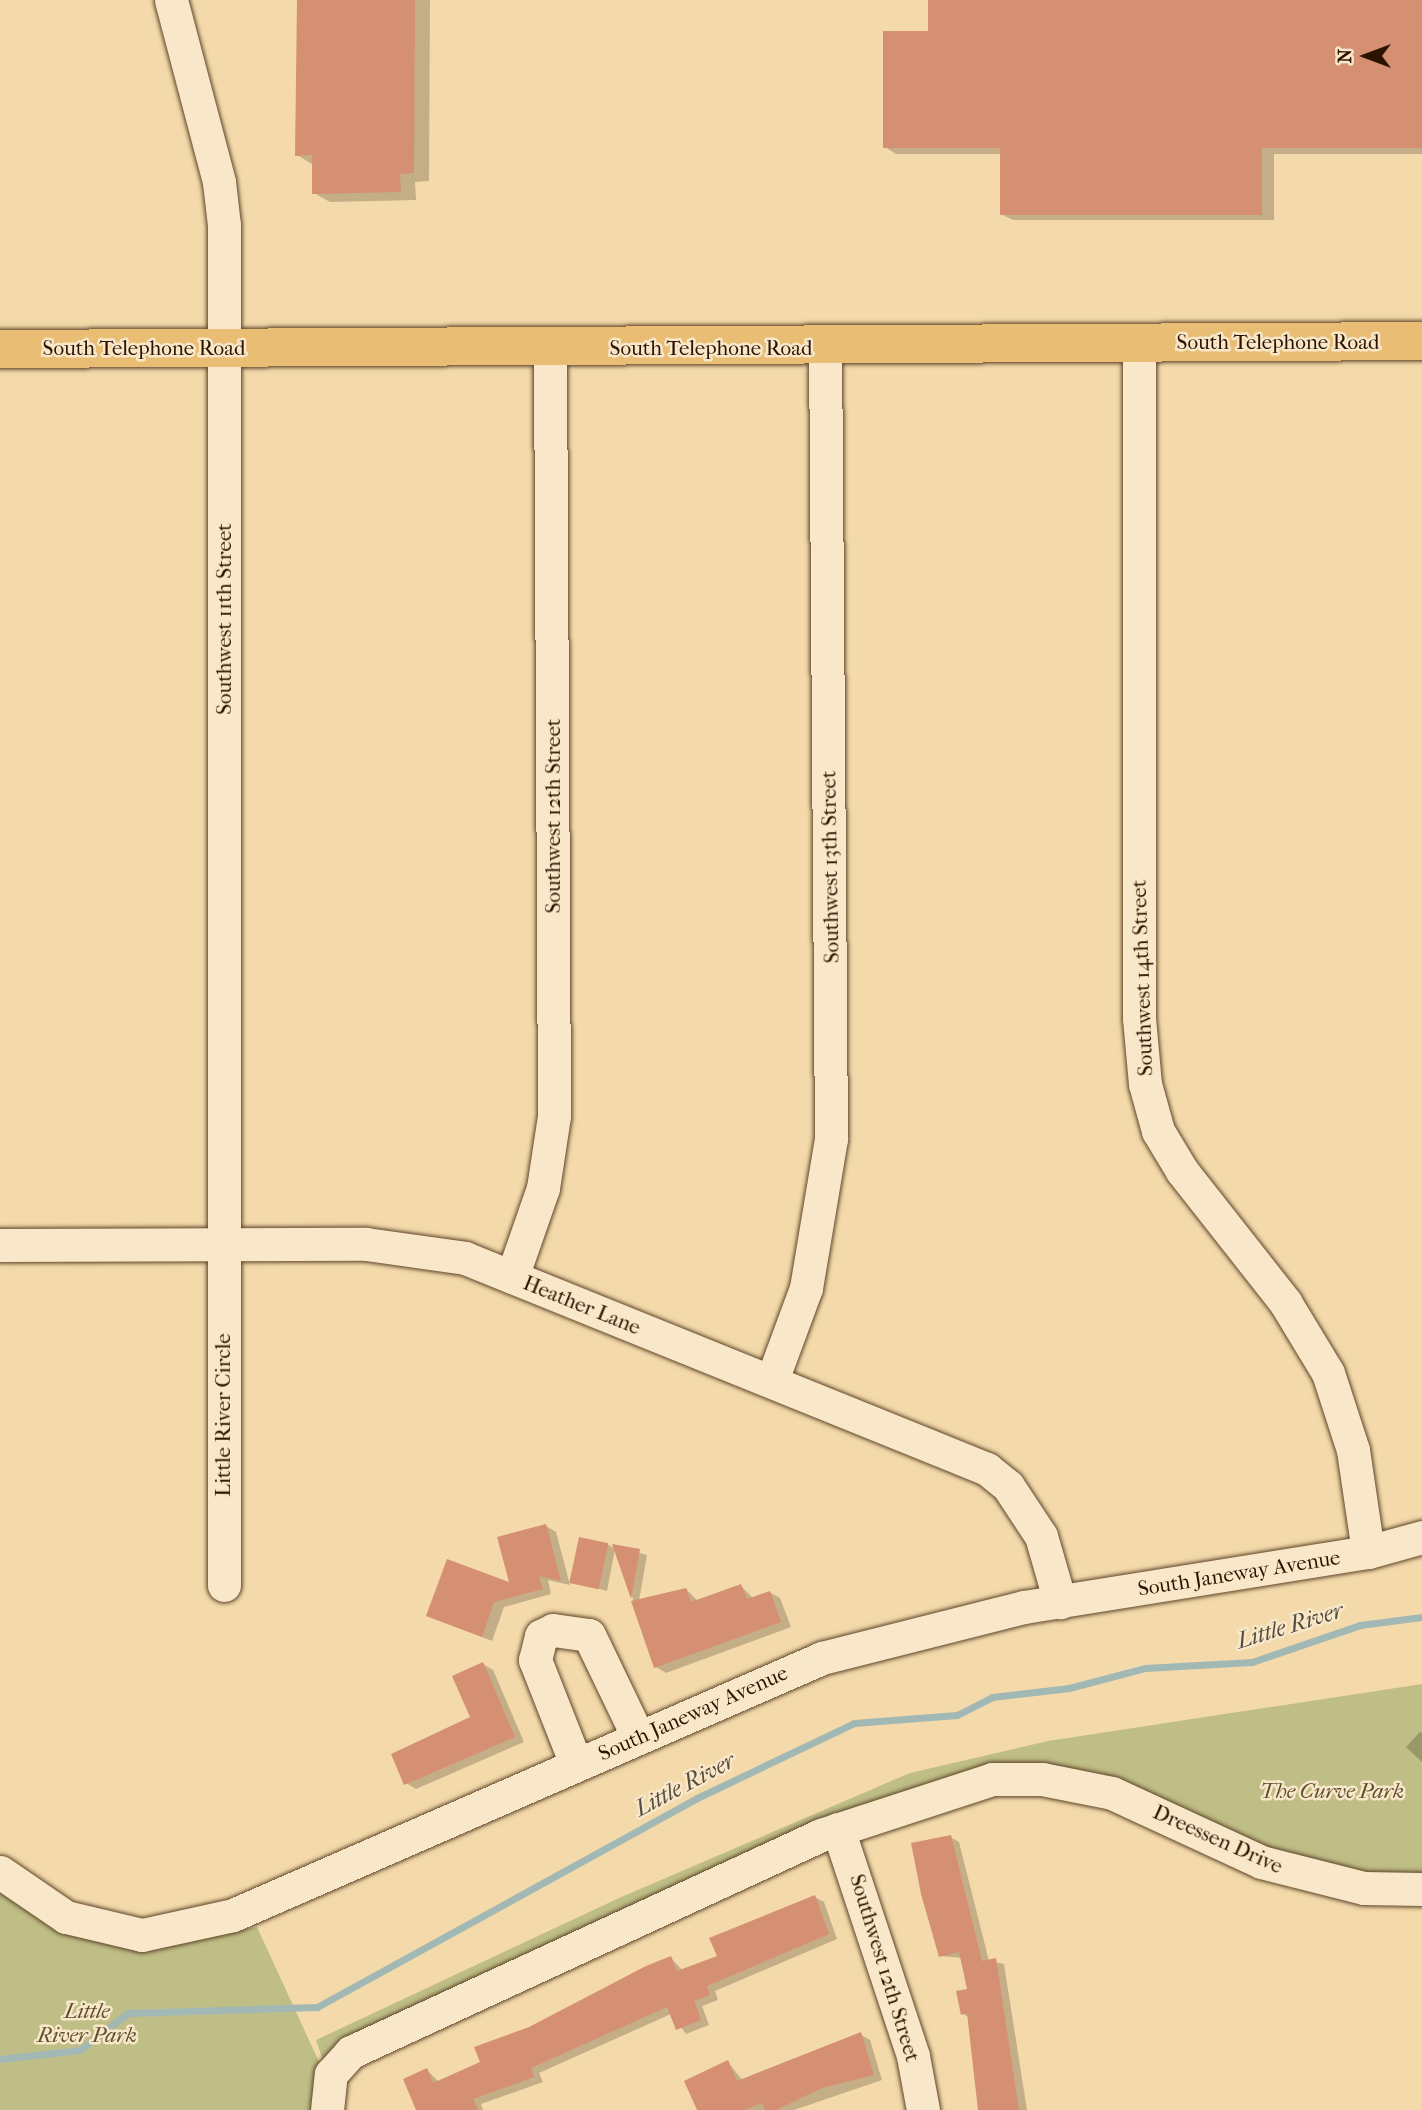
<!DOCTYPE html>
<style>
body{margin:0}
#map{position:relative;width:1422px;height:2110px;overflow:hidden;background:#f4daaa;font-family:"IM FELL French Canon",serif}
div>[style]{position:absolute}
.green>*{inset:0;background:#bfbe86}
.shadow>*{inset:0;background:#0003}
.stream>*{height:7px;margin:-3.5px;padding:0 3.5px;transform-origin:3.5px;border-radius:3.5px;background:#a1b8b4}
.building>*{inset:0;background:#d58f73;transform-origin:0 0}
.roads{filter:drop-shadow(0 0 2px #5e452a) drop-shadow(0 0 2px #5e452a)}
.minor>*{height:33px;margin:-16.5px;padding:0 16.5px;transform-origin:16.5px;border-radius:16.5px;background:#f8e7c8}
.major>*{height:38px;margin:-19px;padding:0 19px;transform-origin:19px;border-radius:19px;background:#eabd75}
span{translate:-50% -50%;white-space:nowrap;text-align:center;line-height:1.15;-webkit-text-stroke:5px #f8e7c8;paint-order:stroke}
.street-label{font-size:21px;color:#2c1300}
.park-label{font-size:21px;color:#5f4f2f;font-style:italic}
.water-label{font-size:23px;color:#554d3f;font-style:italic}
.north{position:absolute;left:1331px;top:21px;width:70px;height:70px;-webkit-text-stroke:5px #f8e7c8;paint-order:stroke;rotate:270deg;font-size:19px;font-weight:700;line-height:28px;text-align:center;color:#2c1300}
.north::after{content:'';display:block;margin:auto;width:24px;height:32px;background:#2c1300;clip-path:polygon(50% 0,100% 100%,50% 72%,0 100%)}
</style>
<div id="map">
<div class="green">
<i style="clip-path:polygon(1422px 1684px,1422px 1889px,1364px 1888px,1135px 1809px,1042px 1792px,958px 1797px,887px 1811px,326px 2069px,316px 2040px,619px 1898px,910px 1773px,1048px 1741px)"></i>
<i style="clip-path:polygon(0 1866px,140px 1948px,257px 1927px,320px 2064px,319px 2110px,0 2110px)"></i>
</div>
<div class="shadow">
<i style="clip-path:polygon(299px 0,430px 0,429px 181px,415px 182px,416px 200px,330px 202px,314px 193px,312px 164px,297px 155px)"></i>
<i style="clip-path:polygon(930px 0,1422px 0,1422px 154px,1274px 154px,1274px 220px,1013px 220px,1001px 214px,1001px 154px,896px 154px,885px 147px,930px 32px)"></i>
<i style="clip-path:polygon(546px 1526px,556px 1532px,570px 1585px,548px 1580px,551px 1594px,504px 1607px,492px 1641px,428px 1616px,512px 1585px)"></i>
<i style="clip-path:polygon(607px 1544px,615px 1549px,607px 1591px,573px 1582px)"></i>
<i style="clip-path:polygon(615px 1546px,647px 1555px,639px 1601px,686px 1589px,698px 1601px,741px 1586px,754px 1599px,769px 1592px,780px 1598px,791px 1627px,666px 1673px,656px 1667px)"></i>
<i style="clip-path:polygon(483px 1664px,493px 1670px,524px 1742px,416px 1789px,406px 1783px,472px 1718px)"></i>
<i style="clip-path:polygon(1420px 1732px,1422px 1733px,1422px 1762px,1406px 1747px)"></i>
<i style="clip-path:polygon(950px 1837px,959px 1842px,989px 1961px,1004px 1964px,1027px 2110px,979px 2110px,970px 2018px,963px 2014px,969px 1990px,962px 1958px,940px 1956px)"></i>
<i style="clip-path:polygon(815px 1897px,824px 1902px,837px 1939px,715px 1991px,718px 2000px,702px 2006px,709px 2025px,686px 2034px,671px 2014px,539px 2073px,543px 2082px,481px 2104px,483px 2110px,418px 2110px,427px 2070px,439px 2082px,482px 2063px,530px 2028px,671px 1958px,683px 1971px,719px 1957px)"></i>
<i style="clip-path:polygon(860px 2034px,870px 2040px,882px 2080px,794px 2110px,699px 2110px,728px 2062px,743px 2081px)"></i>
</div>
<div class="stream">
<i style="left:0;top:2059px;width:81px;rotate:-6.4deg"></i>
<i style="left:80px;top:2050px;width:61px;rotate:-37.6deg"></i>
<i style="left:128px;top:2013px;width:189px;rotate:-1.8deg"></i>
<i style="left:317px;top:2007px;width:434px;rotate:-28.8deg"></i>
<i style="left:697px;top:1798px;width:174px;rotate:-25.5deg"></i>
<i style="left:854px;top:1723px;width:103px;rotate:-4.4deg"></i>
<i style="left:957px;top:1715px;width:39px;rotate:-27deg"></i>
<i style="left:992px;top:1697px;width:78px;rotate:-6.7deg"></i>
<i style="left:1069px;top:1688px;width:79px;rotate:-14.7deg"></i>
<i style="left:1145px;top:1668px;width:107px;rotate:-3.2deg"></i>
<i style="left:1252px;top:1662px;width:114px;rotate:-18.9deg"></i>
<i style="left:1360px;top:1625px;width:63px;rotate:-7.4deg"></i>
</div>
<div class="building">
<i style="clip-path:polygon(297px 0,415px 0,414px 173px,400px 174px,401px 192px,312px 194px,312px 155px,295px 156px)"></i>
<i style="clip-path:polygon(928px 0,1422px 0,1422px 148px,1262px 148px,1262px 215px,1000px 215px,1000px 148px,883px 148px,883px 31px,928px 31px)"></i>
<i style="clip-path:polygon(546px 1524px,561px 1581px,539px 1576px,543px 1589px,494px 1602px,482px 1637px,426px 1616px,447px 1559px,509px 1582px,497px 1537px)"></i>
<i style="left:579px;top:1537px;width:30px;height:47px;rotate:12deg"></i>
<i style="clip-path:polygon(612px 1544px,640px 1549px,631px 1599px)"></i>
<i style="clip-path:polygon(741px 1584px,747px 1599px,770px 1591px,781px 1622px,654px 1668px,631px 1601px,686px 1588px,691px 1602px)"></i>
<i style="clip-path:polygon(483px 1662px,515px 1737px,404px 1785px,391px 1754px,470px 1717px,452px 1676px)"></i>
<i style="clip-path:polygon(951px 1835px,982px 1961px,996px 1958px,1019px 2110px,978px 2110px,967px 2013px,961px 2015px,956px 1991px,967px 1989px,959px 1952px,939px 1957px,921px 1894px,911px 1843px)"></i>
<i style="clip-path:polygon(815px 1895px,829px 1934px,707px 1986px,710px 1995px,694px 2001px,701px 2020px,676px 2030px,667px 2007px,531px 2068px,534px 2077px,473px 2099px,478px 2110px,416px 2110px,403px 2079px,427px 2068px,433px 2083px,480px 2062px,474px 2047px,529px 2027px,646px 1966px,671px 1956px,677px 1971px,717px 1956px,709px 1938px)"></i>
<i style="clip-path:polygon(861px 2032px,874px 2075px,822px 2088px,776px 2110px,765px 2110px,762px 2103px,745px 2110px,697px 2110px,684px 2081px,728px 2060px,737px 2081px)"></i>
</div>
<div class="roads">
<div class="minor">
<i style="left:171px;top:0;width:188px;rotate:75.2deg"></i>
<i style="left:219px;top:182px;width:43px;rotate:83.4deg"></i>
<i style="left:224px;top:225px;width:1360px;rotate:90deg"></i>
<i style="left:1139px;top:342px;width:676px;rotate:90deg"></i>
<i style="left:1139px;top:1018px;width:66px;rotate:84.8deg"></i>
<i style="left:1145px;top:1084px;width:49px;rotate:74.5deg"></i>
<i style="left:1158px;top:1131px;width:47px;rotate:59deg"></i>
<i style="left:1182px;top:1171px;width:167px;rotate:51.8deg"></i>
<i style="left:1285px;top:1302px;width:83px;rotate:58.8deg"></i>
<i style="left:1328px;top:1373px;width:81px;rotate:72deg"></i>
<i style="left:1353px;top:1450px;width:103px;rotate:81.6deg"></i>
<i style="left:0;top:1245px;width:366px;rotate:-0.2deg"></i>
<i style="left:366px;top:1244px;width:100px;rotate:8deg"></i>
<i style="left:465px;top:1258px;width:563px;rotate:22.01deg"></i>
<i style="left:987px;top:1469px;width:27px;rotate:39deg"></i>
<i style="left:1008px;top:1486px;width:60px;rotate:56.6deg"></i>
<i style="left:1041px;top:1536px;width:69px;rotate:73.9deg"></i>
<i style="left:512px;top:1277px;width:94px;rotate:-70.8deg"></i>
<i style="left:543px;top:1188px;width:73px;rotate:-81.3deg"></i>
<i style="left:554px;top:1116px;width:767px;rotate:-90.3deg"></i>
<i style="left:772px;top:1380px;width:98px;rotate:-69.7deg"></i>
<i style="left:806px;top:1288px;width:151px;rotate:-80.5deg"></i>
<i style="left:831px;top:1139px;width:792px;rotate:-90.43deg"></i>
<i style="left:576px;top:1764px;width:112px;rotate:-111.5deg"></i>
<i style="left:535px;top:1660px;width:25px;rotate:-76deg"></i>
<i style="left:541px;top:1636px;width:13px;rotate:-27deg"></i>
<i style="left:553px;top:1630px;width:36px;rotate:8deg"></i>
<i style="left:589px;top:1635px;width:113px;rotate:64.3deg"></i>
<i style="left:838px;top:1829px;width:239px;rotate:71.7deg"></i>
<i style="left:913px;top:2056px;width:55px;rotate:79.5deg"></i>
<i style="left:0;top:1872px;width:80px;rotate:34.3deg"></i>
<i style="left:66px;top:1917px;width:78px;rotate:13.3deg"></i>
<i style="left:142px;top:1935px;width:93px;rotate:-12.4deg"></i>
<i style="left:233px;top:1915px;width:643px;rotate:-23.57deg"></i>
<i style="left:822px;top:1658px;width:208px;rotate:-14.2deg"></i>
<i style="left:1024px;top:1607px;width:348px;rotate:-9.1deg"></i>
<i style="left:1368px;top:1552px;width:56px;rotate:-15.5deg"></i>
<i style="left:327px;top:2110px;width:36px;rotate:-84deg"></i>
<i style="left:331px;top:2074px;width:30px;rotate:-48deg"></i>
<i style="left:351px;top:2052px;width:518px;rotate:-24.78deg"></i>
<i style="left:821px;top:1835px;width:180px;rotate:-18.1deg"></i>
<i style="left:992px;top:1779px;width:50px"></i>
<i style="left:1042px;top:1779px;width:71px;rotate:11.3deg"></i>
<i style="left:1112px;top:1793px;width:164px;rotate:24.8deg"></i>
<i style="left:1261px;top:1862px;width:106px;rotate:14.2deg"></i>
<i style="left:1364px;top:1888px;width:58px;rotate:1deg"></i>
</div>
<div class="major">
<i style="left:0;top:349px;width:1422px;rotate:-0.32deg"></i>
</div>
</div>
<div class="street-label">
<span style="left:1278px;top:342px">South Telephone Road</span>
<span style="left:144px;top:348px">South Telephone Road</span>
<span style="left:711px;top:348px">South Telephone Road</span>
<span style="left:224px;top:619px;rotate:-90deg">Southwest 11th Street</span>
<span style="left:553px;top:816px;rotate:-90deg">Southwest 12th Street</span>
<span style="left:830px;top:867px;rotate:-91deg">Southwest 13th Street</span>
<span style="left:1142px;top:978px;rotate:-92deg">Southwest 14th Street</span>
<span style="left:582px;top:1305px;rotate:22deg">Heather Lane</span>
<span style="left:223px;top:1415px;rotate:-90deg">Little River Circle</span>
<span style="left:1239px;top:1573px;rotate:-9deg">South Janeway Avenue</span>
<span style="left:693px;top:1713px;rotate:-24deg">South Janeway Avenue</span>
<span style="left:1218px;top:1839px;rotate:24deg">Dreessen Drive</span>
<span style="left:885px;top:1968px;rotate:73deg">Southwest 12th Street</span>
</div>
<div class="park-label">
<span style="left:1332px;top:1791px">The Curve Park</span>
<span style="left:87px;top:2023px">Little<br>River Park</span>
</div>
<div class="water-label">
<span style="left:1290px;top:1626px;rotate:-17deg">Little River</span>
<span style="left:685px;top:1785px;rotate:-28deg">Little River</span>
</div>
<div class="north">N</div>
</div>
